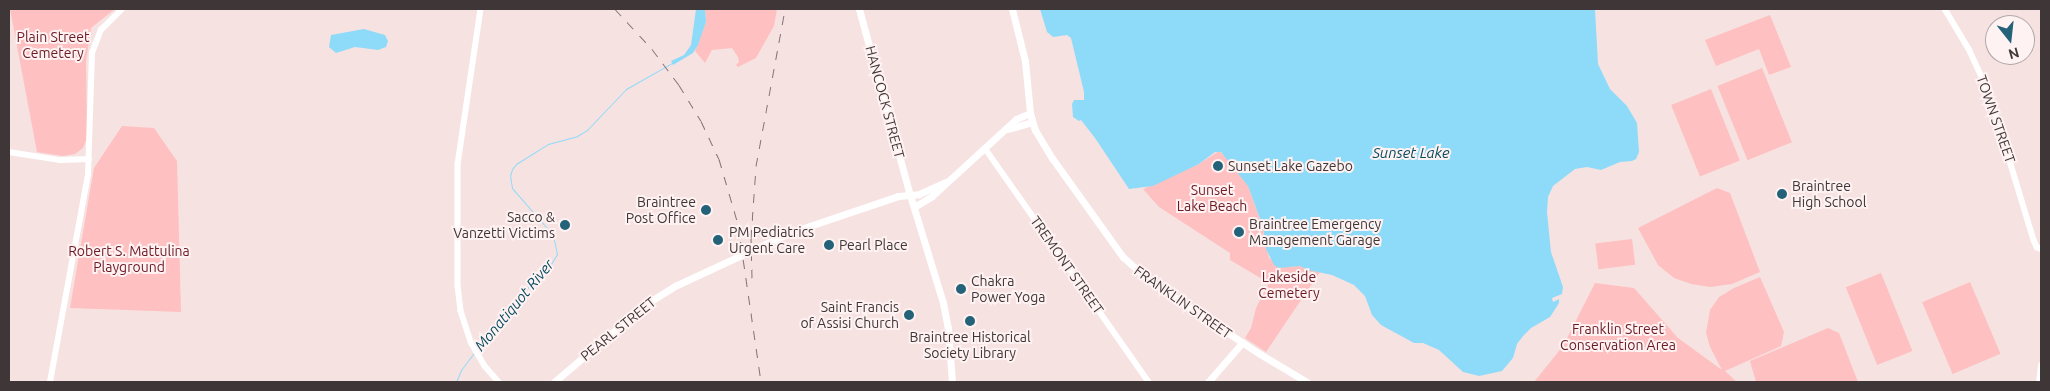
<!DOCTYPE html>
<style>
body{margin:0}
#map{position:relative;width:2050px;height:391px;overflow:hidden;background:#f7e2e2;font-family:Ubuntu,sans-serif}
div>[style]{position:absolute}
.green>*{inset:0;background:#fec0c0;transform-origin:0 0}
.water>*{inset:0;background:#8edbf9}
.stream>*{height:1px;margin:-0.5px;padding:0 0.5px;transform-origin:0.5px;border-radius:0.5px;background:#8edbf9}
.tertiary>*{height:5.5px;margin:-2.75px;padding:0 2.75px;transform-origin:2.75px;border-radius:2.75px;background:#fff}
.secondary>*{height:7px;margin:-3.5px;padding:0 3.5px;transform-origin:3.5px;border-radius:3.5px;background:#fff}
.rail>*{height:1px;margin-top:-0.5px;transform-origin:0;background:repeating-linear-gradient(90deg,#807474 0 9px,transparent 0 18px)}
.dots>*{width:14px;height:14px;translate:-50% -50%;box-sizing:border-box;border:2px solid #fff2f2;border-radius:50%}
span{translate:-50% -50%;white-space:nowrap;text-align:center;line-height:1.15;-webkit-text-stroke:4px #fff2f2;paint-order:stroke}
.park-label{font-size:14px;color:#6c1923}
.street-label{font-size:14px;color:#3f3737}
.poi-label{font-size:14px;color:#3f3737}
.left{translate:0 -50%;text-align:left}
.right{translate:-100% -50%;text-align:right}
.water-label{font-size:15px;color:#094d61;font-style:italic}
.frame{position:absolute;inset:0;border:10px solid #3f3737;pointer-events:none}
.north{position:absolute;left:1985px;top:15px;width:50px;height:50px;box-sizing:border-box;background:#fff2f2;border:1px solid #b2a7a7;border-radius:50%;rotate:164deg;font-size:14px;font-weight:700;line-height:20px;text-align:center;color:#3f3737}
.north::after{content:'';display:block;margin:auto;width:18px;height:22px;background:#236278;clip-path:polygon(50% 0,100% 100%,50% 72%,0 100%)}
</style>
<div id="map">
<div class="green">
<i style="clip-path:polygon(10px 9px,115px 9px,91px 28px,86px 61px,87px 138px,83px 148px,75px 154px,63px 156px,37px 152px)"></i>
<i style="clip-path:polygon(705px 9px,777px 9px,774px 26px,756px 58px,738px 67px,736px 65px,739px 62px,738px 57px,732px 48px,712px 50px,705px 63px,695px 51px,706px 22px)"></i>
<i style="clip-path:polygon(1770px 15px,1791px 67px,1769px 75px,1759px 49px,1716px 66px,1705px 40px)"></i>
<i style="left:1762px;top:68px;width:80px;height:48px;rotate:68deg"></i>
<i style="left:1711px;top:89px;width:77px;height:43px;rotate:68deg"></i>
<i style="clip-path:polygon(122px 126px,154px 128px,177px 161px,181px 312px,70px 308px,94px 168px)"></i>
<i style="clip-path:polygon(1219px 151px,1230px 161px,1248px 186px,1263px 228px,1264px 240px,1269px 258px,1283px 267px,1300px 266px,1320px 272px,1266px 352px,1245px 338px,1251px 328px,1256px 308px,1269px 283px,1230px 260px,1230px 253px,1159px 207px,1143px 189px,1199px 164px)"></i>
<i style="clip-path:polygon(1717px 188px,1730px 193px,1760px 272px,1732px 284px,1710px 287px,1691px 284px,1674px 278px,1658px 265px,1638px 228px)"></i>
<i style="left:1632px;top:239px;width:26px;height:37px;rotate:83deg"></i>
<i style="left:1881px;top:273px;width:84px;height:38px;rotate:68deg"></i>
<i style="clip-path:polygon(1760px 277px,1784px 332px,1781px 346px,1725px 371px,1737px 382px,1534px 382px,1563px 346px,1595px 283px,1634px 288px,1678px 338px,1722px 370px,1710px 347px,1706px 333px,1710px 310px,1719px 297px,1734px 288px)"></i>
<i style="left:1970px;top:282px;width:78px;height:52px;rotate:67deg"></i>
<i style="clip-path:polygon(1828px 328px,1839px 333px,1858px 382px,1756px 382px,1750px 361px)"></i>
</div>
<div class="water">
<i style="clip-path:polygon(696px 9px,705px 9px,706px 22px,698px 45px,693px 53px,673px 65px,671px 61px,684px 55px,691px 45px)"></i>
<i style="clip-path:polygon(1040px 9px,1595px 9px,1598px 64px,1610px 89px,1627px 106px,1637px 123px,1639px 152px,1636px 159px,1632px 161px,1620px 162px,1601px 170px,1587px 167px,1575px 169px,1553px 186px,1548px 197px,1547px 212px,1551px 252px,1563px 287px,1562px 294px,1552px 298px,1553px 302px,1559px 299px,1559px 303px,1550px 317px,1531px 328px,1523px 336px,1517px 344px,1513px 358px,1502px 371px,1479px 376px,1463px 372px,1439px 350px,1423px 343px,1414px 343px,1381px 325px,1372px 315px,1365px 296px,1354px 285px,1332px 275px,1308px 270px,1300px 266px,1279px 268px,1274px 265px,1266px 249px,1263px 227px,1248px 186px,1221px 152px,1215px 152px,1199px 164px,1153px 186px,1129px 189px,1095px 138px,1081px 120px,1079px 121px,1073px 117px,1072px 104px,1074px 100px,1084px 100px,1084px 92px,1071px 38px,1067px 35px,1053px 37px,1047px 32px)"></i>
<i style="clip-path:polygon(364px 29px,385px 35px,388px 41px,386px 47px,378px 50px,355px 47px,336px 53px,329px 47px,331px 35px)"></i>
</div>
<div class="stream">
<i style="left:478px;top:348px;width:88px;rotate:-50.5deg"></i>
<i style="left:534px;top:280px;width:23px;rotate:-43deg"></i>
<i style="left:551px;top:264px;width:12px;rotate:-59deg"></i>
<i style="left:557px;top:254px;width:14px;rotate:-102deg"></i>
<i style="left:554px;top:240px;width:15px;rotate:-122deg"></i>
<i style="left:546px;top:227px;width:52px;rotate:-131.1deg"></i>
<i style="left:512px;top:188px;width:12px;rotate:-99deg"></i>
<i style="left:510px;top:176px;width:7px;rotate:-74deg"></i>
<i style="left:512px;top:169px;width:6px;rotate:-51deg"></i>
<i style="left:516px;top:164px;width:38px;rotate:-32deg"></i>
<i style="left:548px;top:144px;width:30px;rotate:-15deg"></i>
<i style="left:577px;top:136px;width:12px;rotate:-31deg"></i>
<i style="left:587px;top:130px;width:57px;rotate:-46.4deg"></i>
<i style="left:626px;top:89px;width:53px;rotate:-29.5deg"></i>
<i style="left:456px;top:382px;width:13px;rotate:-67deg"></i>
<i style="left:461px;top:370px;width:21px;rotate:-53deg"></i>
</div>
<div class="tertiary">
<i style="left:481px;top:9px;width:157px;rotate:98.4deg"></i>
<i style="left:458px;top:164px;width:122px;rotate:90deg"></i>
<i style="left:458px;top:286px;width:25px;rotate:83deg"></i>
<i style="left:461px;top:311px;width:33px;rotate:72deg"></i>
<i style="left:471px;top:342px;width:28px;rotate:60deg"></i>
<i style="left:485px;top:366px;width:21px;rotate:49deg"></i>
<i style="left:1945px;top:9px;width:47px;rotate:59deg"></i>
<i style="left:1969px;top:49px;width:47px;rotate:65.1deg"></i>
<i style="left:1989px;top:92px;width:155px;rotate:73.1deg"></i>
<i style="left:2034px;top:240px;width:8px;rotate:67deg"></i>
<i style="left:2037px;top:247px;width:4px;rotate:27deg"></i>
<i style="left:985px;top:148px;width:286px;rotate:55deg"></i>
<i style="left:9px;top:152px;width:52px;rotate:8.9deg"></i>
<i style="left:60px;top:160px;width:29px;rotate:-2deg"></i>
<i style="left:50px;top:382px;width:211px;rotate:-79.6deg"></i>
<i style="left:88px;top:174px;width:121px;rotate:-88.1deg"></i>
<i style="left:92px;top:53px;width:25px;rotate:-69deg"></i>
<i style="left:101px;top:30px;width:30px;rotate:-45deg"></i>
</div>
<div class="secondary">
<i style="left:859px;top:9px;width:193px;rotate:74.7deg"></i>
<i style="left:910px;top:195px;width:113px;rotate:73deg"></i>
<i style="left:943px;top:303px;width:25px;rotate:79deg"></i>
<i style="left:948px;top:328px;width:54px;rotate:85.8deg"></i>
<i style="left:1012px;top:9px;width:54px;rotate:76deg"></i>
<i style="left:1025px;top:61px;width:52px;rotate:84.5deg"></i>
<i style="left:1030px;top:113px;width:18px;rotate:74deg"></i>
<i style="left:1035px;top:130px;width:33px;rotate:59deg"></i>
<i style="left:1052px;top:158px;width:122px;rotate:54.4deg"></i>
<i style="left:1123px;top:257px;width:36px;rotate:42deg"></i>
<i style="left:1150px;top:281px;width:132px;rotate:33.6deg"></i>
<i style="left:1260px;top:354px;width:55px;rotate:30.8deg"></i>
<i style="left:1008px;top:129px;width:25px;rotate:-16deg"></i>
<i style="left:914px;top:207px;width:21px;rotate:-31deg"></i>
<i style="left:932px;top:196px;width:114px;rotate:-42.5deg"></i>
<i style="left:1016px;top:119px;width:15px;rotate:-23deg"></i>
<i style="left:554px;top:382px;width:121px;rotate:-40.3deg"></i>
<i style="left:646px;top:304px;width:36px;rotate:-32deg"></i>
<i style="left:677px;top:285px;width:123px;rotate:-24.9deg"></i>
<i style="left:789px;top:233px;width:115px;rotate:-18.7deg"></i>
<i style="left:898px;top:196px;width:21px;rotate:-5deg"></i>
<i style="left:919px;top:194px;width:30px;rotate:-24deg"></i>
<i style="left:1208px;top:382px;width:52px;rotate:-48.9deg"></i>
<i style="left:2039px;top:382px;width:17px;rotate:-83deg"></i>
</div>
<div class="rail">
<i style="left:615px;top:9px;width:54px;rotate:47.2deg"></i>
<i style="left:652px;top:49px;width:45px;rotate:53.1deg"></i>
<i style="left:679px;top:85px;width:42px;rotate:58.6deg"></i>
<i style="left:701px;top:121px;width:42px;rotate:64.7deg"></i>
<i style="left:719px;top:159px;width:68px;rotate:73.7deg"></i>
<i style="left:738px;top:224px;width:160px;rotate:81.7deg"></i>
<i style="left:752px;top:278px;width:40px;rotate:-91.4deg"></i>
<i style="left:751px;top:238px;width:72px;rotate:-86deg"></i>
<i style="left:756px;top:166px;width:160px;rotate:-79.5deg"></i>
</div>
<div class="dots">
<i style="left:1218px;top:166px;background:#236278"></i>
<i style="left:1782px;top:194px;background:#236278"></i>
<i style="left:706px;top:210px;background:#236278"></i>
<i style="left:565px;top:225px;background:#236278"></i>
<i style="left:1239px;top:232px;background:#236278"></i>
<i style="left:718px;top:240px;background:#236278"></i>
<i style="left:829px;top:245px;background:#236278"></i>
<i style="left:961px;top:289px;background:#236278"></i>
<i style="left:909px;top:315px;background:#236278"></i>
<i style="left:970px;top:321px;background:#236278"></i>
</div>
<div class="park-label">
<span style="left:53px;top:45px">Plain Street<br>Cemetery</span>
<span style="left:1212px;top:198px">Sunset<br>Lake Beach</span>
<span style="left:129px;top:259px">Robert S. Mattulina<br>Playground</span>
<span style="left:1289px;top:285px">Lakeside<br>Cemetery</span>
<span style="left:1618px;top:337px">Franklin Street<br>Conservation Area</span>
</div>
<div class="street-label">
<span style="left:885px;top:102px;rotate:75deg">HANCOCK STREET</span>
<span style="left:1996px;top:119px;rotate:71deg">TOWN STREET</span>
<span style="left:1067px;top:265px;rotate:55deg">TREMONT STREET</span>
<span style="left:1183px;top:302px;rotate:35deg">FRANKLIN STREET</span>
<span style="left:618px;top:329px;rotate:-39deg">PEARL STREET</span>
</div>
<div class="poi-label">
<span class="left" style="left:1228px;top:166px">Sunset Lake Gazebo</span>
<span class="left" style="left:1792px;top:194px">Braintree<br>High School</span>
<span class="right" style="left:696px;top:210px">Braintree<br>Post Office</span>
<span class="right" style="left:555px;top:225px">Sacco &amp;<br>Vanzetti Victims</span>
<span class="left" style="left:1249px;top:232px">Braintree Emergency<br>Management Garage</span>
<span class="left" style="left:729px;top:240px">PM Pediatrics<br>Urgent Care</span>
<span class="left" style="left:839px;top:245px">Pearl Place</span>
<span class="left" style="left:971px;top:289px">Chakra<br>Power Yoga</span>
<span class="right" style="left:899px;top:315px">Saint Francis<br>of Assisi Church</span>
<span style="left:970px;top:345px">Braintree Historical<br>Society Library</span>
</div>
<div class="water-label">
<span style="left:1411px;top:153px">Sunset Lake</span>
<span style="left:514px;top:305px;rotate:-50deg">Monatiquot River</span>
</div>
<div class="frame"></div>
<div class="north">N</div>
</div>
